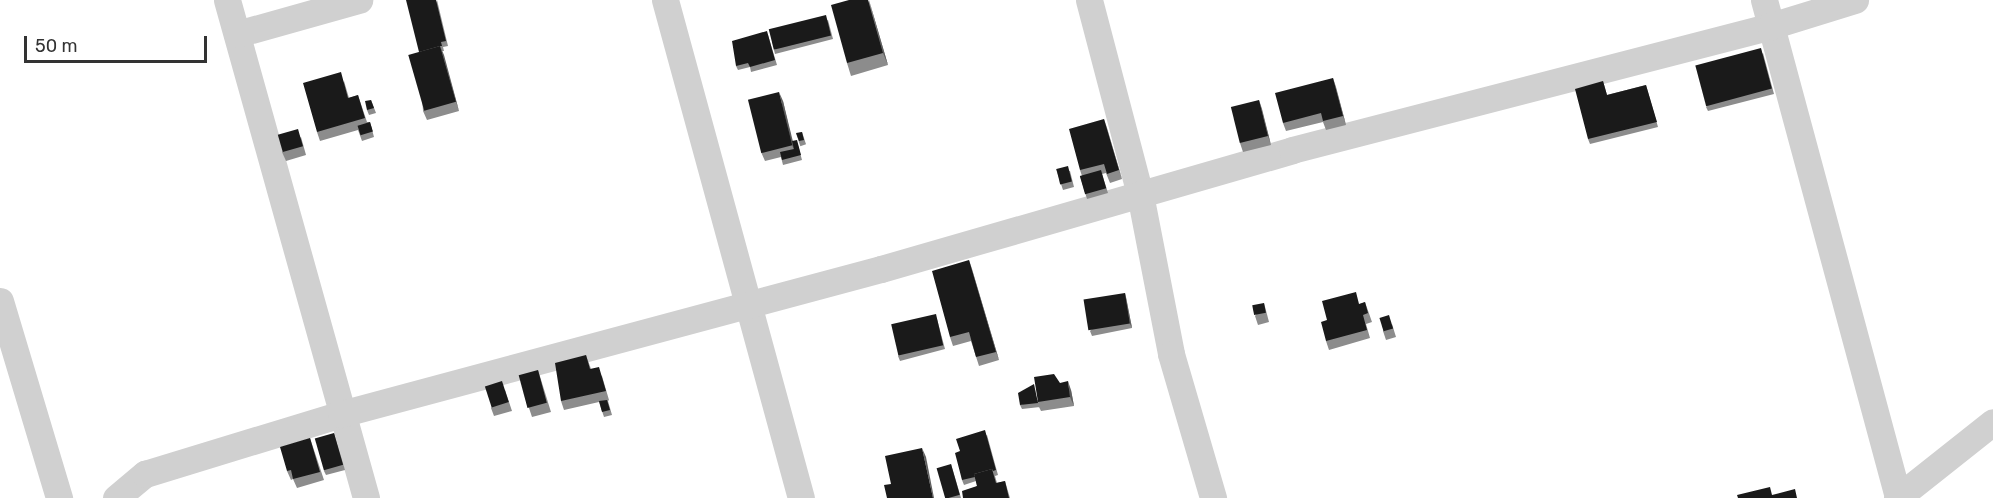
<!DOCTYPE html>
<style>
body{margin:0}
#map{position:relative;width:1993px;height:498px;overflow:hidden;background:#fff;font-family:Rubik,sans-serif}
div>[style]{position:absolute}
.minor>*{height:27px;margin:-13.5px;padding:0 13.5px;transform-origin:13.5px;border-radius:13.5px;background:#d0d0d0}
.wall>*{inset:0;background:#8c8c8c;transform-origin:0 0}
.shaded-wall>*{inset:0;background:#5f5f5f}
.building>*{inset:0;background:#1a1a1a;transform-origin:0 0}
span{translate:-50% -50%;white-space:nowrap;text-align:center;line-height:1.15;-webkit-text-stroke:6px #fff;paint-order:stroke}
.scale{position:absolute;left:24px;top:36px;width:183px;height:27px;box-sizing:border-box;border:3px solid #333;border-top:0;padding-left:8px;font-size:18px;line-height:21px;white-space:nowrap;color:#333;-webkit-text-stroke:4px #fff;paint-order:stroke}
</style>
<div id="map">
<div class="minor">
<i style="left:227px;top:0;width:517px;rotate:74.4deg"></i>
<i style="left:665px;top:0;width:516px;rotate:74.73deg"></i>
<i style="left:1089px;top:0;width:201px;rotate:75.3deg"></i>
<i style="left:1140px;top:194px;width:163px;rotate:79deg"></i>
<i style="left:1171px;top:354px;width:150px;rotate:73.7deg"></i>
<i style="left:1764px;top:0;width:515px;rotate:74.91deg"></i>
<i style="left:237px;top:34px;width:127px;rotate:-15.6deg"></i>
<i style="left:0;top:301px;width:206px;rotate:73.3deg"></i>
<i style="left:116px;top:498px;width:38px;rotate:-40deg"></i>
<i style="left:145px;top:474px;width:205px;rotate:-17deg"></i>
<i style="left:341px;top:414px;width:559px;rotate:-15.03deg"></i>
<i style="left:881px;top:269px;width:428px;rotate:-16.1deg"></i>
<i style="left:1292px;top:150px;width:495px;rotate:-14.5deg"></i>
<i style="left:1771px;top:26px;width:88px;rotate:-17.2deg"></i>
<i style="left:1897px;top:498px;width:122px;rotate:-38.4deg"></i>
</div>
<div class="wall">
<i style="clip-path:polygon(437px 0,448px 46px,443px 47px,444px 51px,442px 51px,459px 111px,427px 120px,423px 111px,419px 52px)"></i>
<i style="clip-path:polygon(869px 0,888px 65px,851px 76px,847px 63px)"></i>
<i style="clip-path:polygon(828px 20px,833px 39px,775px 54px,774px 50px)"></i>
<i style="clip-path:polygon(768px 35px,777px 65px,751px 72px,750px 67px,738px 70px,736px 66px)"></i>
<i style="clip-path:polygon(1763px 53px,1774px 94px,1708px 111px,1706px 107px)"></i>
<i style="clip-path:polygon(1333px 78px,1346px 125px,1326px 130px,1323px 122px,1286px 131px,1283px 123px)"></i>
<i style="clip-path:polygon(344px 81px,349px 98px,358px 95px,367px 122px,370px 122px,374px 137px,362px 141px,358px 130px,320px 141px,317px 132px)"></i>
<i style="clip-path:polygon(1603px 81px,1607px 95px,1646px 85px,1658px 127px,1590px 144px,1588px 139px)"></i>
<i style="clip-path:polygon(371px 100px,376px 113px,369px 115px,367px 110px)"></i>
<i style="clip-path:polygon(1259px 100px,1271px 145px,1243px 152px,1240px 143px)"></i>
<i style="clip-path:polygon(783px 101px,792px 141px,798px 145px,802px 160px,783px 165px,781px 157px,765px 161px,761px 152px)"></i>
<i style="clip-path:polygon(1104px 119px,1122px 179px,1110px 183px,1106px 173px,1102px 174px,1108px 193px,1087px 199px,1080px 176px,1082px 176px,1080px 170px)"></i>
<i style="left:802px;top:132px;width:13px;height:6px;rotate:72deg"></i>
<i style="clip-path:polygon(301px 137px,306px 155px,286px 161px,282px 152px)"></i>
<i style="clip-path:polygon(1056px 169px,1070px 171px,1074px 187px,1063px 190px)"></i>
<i style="clip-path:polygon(969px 260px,999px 360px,979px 366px,971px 341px,953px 346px,950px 337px)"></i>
<i style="clip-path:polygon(1125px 293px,1132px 328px,1092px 336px,1090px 331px)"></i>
<i style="clip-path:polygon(1365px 302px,1372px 322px,1366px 324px,1370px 338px,1329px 350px,1326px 341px,1327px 320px,1360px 304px)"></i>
<i style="clip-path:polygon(1264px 303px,1269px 322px,1258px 325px,1255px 316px)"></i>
<i style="clip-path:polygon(937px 319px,945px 349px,900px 361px,898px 356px)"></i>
<i style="clip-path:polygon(1392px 324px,1396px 337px,1386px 340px,1383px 331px)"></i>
<i style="clip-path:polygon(586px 355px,591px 369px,602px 376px,609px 400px,608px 401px,612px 415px,604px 417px,599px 402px,564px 410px,561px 401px)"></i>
<i style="clip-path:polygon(538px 370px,551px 412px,532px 417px,529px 408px)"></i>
<i style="clip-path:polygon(505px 390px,512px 411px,494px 416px,491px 408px)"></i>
<i style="clip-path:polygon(1071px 390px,1074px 406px,1041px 411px,1039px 407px,1040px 407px,1022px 409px,1020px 405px)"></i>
<i style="clip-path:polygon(334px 433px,345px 470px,326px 475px,324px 471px)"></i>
<i style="clip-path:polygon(987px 435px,998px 475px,995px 476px,997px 483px,1005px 481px,1010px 498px,963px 498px,977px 486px,976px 481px,964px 485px,962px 480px,960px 451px)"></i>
<i style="clip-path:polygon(310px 438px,324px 480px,297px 488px,293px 479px,291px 480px,287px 471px)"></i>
<i style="clip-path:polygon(951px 464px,961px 498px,946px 498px)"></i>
</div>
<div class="shaded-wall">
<i style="clip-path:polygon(869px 0,871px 7px,888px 65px,883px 53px)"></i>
<i style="clip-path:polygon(440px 46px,444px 55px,459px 111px,456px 102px)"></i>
<i style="clip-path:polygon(1333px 78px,1336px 87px,1346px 125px,1343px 116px)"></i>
<i style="clip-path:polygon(779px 92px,783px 101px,796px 154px,792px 145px)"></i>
<i style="clip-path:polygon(1259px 100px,1262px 109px,1271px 145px,1268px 136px)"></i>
<i style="clip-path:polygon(1104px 119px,1107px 128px,1122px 179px,1119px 170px)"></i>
<i style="clip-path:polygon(969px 260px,972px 269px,999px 360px,996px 352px)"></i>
<i style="clip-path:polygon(1125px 293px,1126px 297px,1132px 328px,1130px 324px)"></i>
<i style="clip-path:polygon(1068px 381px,1071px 390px,1074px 406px,1070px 397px)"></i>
<i style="clip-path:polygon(922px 448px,926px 457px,934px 498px,933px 498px)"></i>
</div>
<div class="building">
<i style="clip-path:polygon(406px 0,436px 0,446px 41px,441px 42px,442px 46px,440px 46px,419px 52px)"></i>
<i style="clip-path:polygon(849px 0,868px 0,883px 53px,847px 63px,831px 5px)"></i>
<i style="left:826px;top:15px;width:21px;height:59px;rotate:76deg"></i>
<i style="clip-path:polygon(767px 31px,775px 60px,750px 67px,748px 63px,736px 66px,732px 41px)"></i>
<i style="left:440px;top:46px;width:58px;height:33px;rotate:74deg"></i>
<i style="left:1761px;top:48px;width:42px;height:68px;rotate:75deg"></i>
<i style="clip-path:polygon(341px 72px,348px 98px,358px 95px,365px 118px,317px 132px,303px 83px)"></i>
<i style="clip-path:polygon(1333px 78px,1343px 116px,1323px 121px,1321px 113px,1283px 123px,1275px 93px)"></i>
<i style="clip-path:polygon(1603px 81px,1607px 95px,1646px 85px,1657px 122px,1588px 139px,1575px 89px)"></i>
<i style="left:779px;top:92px;width:55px;height:32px;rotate:76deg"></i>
<i style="clip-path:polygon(371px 100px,374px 108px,367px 110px,365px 101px)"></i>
<i style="left:1259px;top:100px;width:37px;height:29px;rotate:76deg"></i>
<i style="clip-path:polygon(1104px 119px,1119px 170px,1107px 174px,1104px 164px,1080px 170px,1069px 129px)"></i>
<i style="left:370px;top:122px;width:10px;height:13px;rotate:73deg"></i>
<i style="left:298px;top:129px;width:18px;height:21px;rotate:74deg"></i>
<i style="clip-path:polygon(802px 132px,804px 140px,799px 141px,796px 133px)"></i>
<i style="clip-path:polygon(797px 140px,801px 155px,782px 160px,780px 152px,794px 149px,792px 141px)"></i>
<i style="left:1068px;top:166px;width:16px;height:12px;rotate:76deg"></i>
<i style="left:1101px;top:170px;width:19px;height:22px;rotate:74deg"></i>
<i style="clip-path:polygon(969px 260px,996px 352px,976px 357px,969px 332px,950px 337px,932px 271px)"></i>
<i style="clip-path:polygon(1356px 292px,1359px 304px,1365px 302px,1368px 313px,1363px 315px,1367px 330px,1326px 341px,1321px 322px,1327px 320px,1322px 301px)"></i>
<i style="left:1125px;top:293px;width:31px;height:42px;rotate:81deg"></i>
<i style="left:1264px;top:303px;width:10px;height:12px;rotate:79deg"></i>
<i style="left:936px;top:314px;width:32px;height:46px;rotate:77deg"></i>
<i style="left:1389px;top:315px;width:14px;height:10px;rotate:73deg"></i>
<i style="clip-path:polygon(586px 355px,590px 369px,599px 367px,606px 391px,561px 401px,555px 363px)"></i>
<i style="left:538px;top:370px;width:34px;height:20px;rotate:75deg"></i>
<i style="clip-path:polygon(1054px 374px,1060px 383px,1068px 381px,1070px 397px,1038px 402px,1034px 377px)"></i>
<i style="left:502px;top:381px;width:22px;height:18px;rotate:72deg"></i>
<i style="clip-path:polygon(1034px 384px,1038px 403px,1020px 405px,1018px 393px)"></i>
<i style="clip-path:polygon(607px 400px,610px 410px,602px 412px,599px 401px)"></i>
<i style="clip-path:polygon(985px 430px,996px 470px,993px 471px,992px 469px,974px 474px,975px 477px,962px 480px,955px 453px,960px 451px,956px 439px)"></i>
<i style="left:334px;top:433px;width:33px;height:20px;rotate:74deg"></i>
<i style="clip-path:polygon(310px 438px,320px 472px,293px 479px,291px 470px,287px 471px,280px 447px)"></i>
<i style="clip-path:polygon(922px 448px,933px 498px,887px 498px,884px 485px,891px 484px,885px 456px)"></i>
<i style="left:951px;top:464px;width:32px;height:15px;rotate:74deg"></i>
<i style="clip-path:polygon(992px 469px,996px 483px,1005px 481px,1009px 498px,963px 498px,962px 491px,977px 486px,974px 474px)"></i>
<i style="clip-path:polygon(1770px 487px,1772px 495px,1795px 489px,1797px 498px,1738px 498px,1737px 495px)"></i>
</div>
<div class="scale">50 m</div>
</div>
